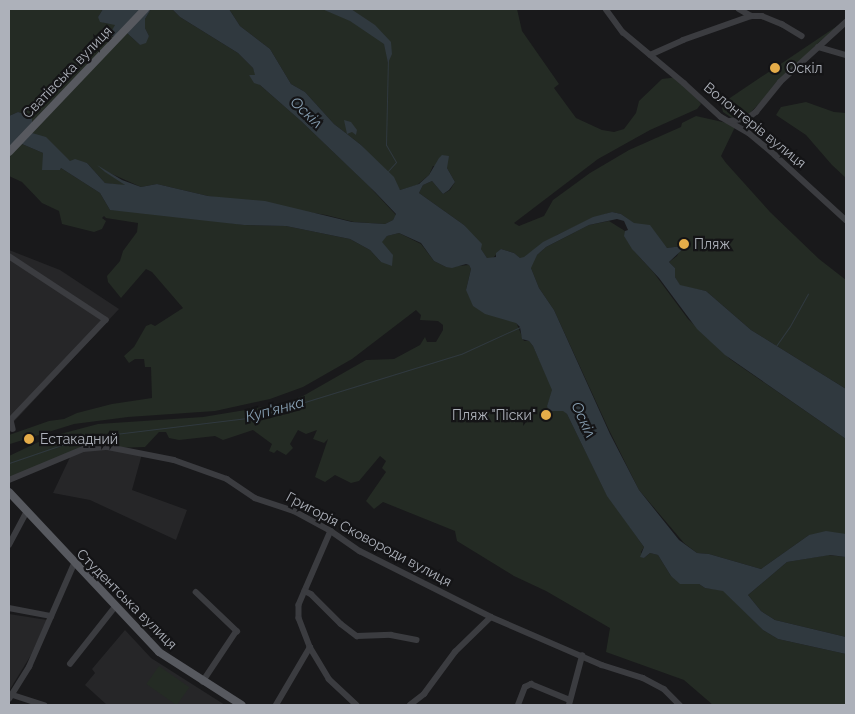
<!DOCTYPE html>
<meta charset="utf-8">
<style>
body{margin:0}
#map{position:relative;width:855px;height:714px;overflow:hidden;background:#19191b;font-family:Raleway,sans-serif}
div>[style]{position:absolute}
.built>*{inset:0;background:#262628}
.green>*{inset:0;background:#242b24;transform-origin:0 0}
.water>*{inset:0;background:#30393f}
.stream>*{height:1px;margin:-0.5px;padding:0 0.5px;transform-origin:0.5px;border-radius:0.5px;background:#30393f}
.minor>*{height:5.5px;margin:-2.75px;padding:0 2.75px;transform-origin:2.75px;border-radius:2.75px;background:#3b3c40}
.major>*{height:8px;margin:-4px;padding:0 4px;transform-origin:4px;border-radius:4px;background:#57595f}
.dots>*{width:14px;height:14px;translate:-50% -50%;box-sizing:border-box;border:2px solid #141416;border-radius:50%}
span{translate:-50% -50%;white-space:nowrap;text-align:center;line-height:1.15;-webkit-text-stroke:4.5px #141416;paint-order:stroke}
.poi-label{font-size:14px;color:#adb1ba}
.left{translate:0 -50%;text-align:left}
.right{translate:-100% -50%;text-align:right}
.street-label{font-size:14px;color:#adb1ba}
.water-label{font-size:15px;color:#879fb2;font-style:italic}
.frame{position:absolute;inset:0;border:10px solid #adb1ba;pointer-events:none}
</style>
<div id="map">
<div class="built">
<i style="clip-path:polygon(9px 250px,60px 270px,119px 309px,9px 427px)"></i>
<i style="clip-path:polygon(108px 447px,142px 454px,132px 490px,187px 510px,176px 540px,90px 500px,53px 493px,72px 453px)"></i>
<i style="clip-path:polygon(9px 614px,47px 620px,31px 655px,9px 691px)"></i>
<i style="clip-path:polygon(125px 630px,151px 658px,225px 705px,107px 705px,85px 685px,95px 673px,92px 669px)"></i>
</div>
<div class="green">
<i style="clip-path:polygon(9px 9px,103px 9px,98px 17px,104px 23px,116px 24px,109px 37px,115px 36px,32px 122px,32px 116px,18px 112px,9px 116px)"></i>
<i style="clip-path:polygon(151px 9px,172px 9px,180px 17px,238px 53px,253px 68px,256px 75px,249px 75px,251px 77px,300px 120px,368px 185px,396px 215px,393px 220px,385px 224px,354px 222px,326px 215px,208px 196px,157px 184px,141px 187px,103px 170px,127px 186px,105px 183px,87px 163px,70px 161px,32px 133px,127px 33px,140px 45px,149px 36px,145px 28px,145px 19px)"></i>
<i style="clip-path:polygon(229px 9px,517px 9px,522px 31px,559px 84px,554px 88px,576px 118px,602px 130px,614px 132px,624px 129px,636px 113px,639px 101px,662px 79px,678px 77px,698px 100px,701px 104px,697px 109px,650px 130px,598px 159px,514px 223px,519px 226px,544px 216px,553px 200px,590px 173px,629px 150px,681px 127px,682px 123px,696px 116px,736px 125px,721px 156px,726px 163px,770px 212px,819px 259px,846px 280px,846px 389px,751px 330px,706px 291px,680px 286px,675px 277px,675px 268px,669px 262px,677px 256px,682px 246px,667px 248px,621px 214px,612px 212px,593px 218px,557px 235px,527px 255px,537px 255px,546px 247px,589px 225px,609px 221px,625px 231px,625px 237px,635px 252px,654px 273px,688px 319px,730px 359px,846px 439px,846px 536px,809px 535px,761px 569px,709px 554px,697px 553px,684px 543px,639px 490px,609px 430px,554px 310px,539px 288px,531px 268px,514px 253px,501px 249px,493px 258px,487px 258px,464px 225px,419px 193px,423px 185px,432px 181px,443px 194px,450px 190px,455px 182px,447px 168px,433px 166px,429px 175px,417px 185px,400px 190px,361px 145px,334px 124px,305px 92px,291px 84px,270px 49px,240px 26px)"></i>
<i style="clip-path:polygon(846px 20px,846px 22px,819px 42px,749px 114px,732px 118px,723px 112px,721px 104px)"></i>
<i style="clip-path:polygon(806px 102px,834px 112px,846px 113px,846px 178px,832px 165px,806px 135px,776px 115px,781px 107px)"></i>
<i style="clip-path:polygon(22px 144px,43px 153px,43px 160px,53px 169px,60px 170px,61px 168px,100px 193px,110px 210px,147px 211px,244px 225px,286px 226px,350px 239px,370px 250px,381px 262px,392px 254px,381px 242px,387px 236px,399px 233px,421px 244px,434px 261px,446px 267px,469px 265px,471px 269px,466px 290px,516px 322px,524px 341px,529px 341px,533px 346px,553px 390px,547px 406px,552px 411px,564px 411px,567px 414px,606px 493px,644px 547px,641px 552px,644px 558px,650px 553px,658px 555px,671px 576px,699px 584px,705px 588px,723px 590px,763px 630px,778px 639px,846px 654px,846px 705px,713px 705px,684px 680px,606px 652px,610px 628px,546px 591px,514px 576px,457px 541px,455px 531px,383px 502px,374px 509px,366px 501px,386px 472px,382px 468px,386px 461px,380px 456px,359px 481px,351px 483px,335px 475px,325px 482px,315px 477px,328px 439px,324px 443px,313px 439px,317px 430px,306px 434px,298px 430px,290px 444px,293px 448px,286px 455px,277px 450px,274px 453px,269px 451px,272px 444px,253px 430px,223px 440px,215px 436px,179px 440px,169px 438px,166px 432px,159px 432px,145px 447px,83px 449px,9px 480px,9px 456px,49px 437px,98px 424px,203px 417px,281px 404px,303px 396px,366px 360px,394px 359px,420px 345px,425px 337px,427px 342px,436px 342px,443px 330px,443px 325px,438px 321px,420px 320px,421px 315px,416px 310px,352px 359px,303px 387px,270px 399px,215px 411px,128px 417px,74px 424px,10px 444px,9px 435px,49px 421px,64px 419px,77px 413px,112px 404px,152px 398px,151px 367px,145px 367px,144px 359px,135px 359px,129px 363px,124px 356px,134px 347px,146px 326px,151px 324px,155px 326px,183px 308px,152px 272px,146px 269px,121px 298px,108px 282px,107px 276px,120px 261px,123px 251px,137px 232px,138px 223px,106px 218px,104px 216px,102px 218px,106px 221px,102px 229px,94px 232px,62px 224px,59px 211px,42px 203px,22px 182px,9px 176px,9px 155px,18px 145px)"></i>
<i style="clip-path:polygon(828px 555px,846px 557px,846px 637px,775px 620px,761px 611px,748px 595px,787px 562px)"></i>
<i style="left:159px;top:666px;width:37px;height:22px;rotate:35deg"></i>
</div>
<div class="water">
<i style="clip-path:polygon(103px 9px,151px 9px,145px 19px,145px 28px,149px 36px,146px 43px,140px 45px,127px 33px,108px 37px,115px 25px,100px 22px,98px 17px)"></i>
<i style="clip-path:polygon(172px 9px,229px 9px,240px 26px,270px 49px,291px 84px,305px 92px,334px 124px,347px 134px,344px 120px,351px 122px,357px 130px,356px 135px,352px 132px,347px 134px,361px 145px,394px 177px,400px 190px,419px 184px,429px 175px,439px 158px,442px 155px,449px 156px,447px 168px,455px 182px,449px 190px,443px 194px,432px 181px,423px 185px,419px 193px,464px 225px,482px 244px,481px 249px,487px 258px,496px 257px,496px 253px,501px 249px,514px 253px,520px 258px,524px 257px,543px 242px,593px 217px,612px 212px,621px 214px,634px 223px,650px 225px,667px 248px,682px 246px,684px 248px,669px 262px,675px 268px,675px 277px,680px 285px,706px 291px,751px 330px,846px 389px,846px 439px,725px 355px,697px 329px,659px 278px,632px 249px,624px 236px,625px 231px,628px 230px,624px 221px,617px 219px,589px 225px,546px 247px,537px 255px,531px 268px,539px 288px,554px 310px,610px 434px,639px 490px,679px 540px,697px 553px,709px 554px,761px 569px,809px 535px,826px 531px,846px 534px,846px 557px,830px 555px,787px 562px,748px 595px,761px 611px,775px 620px,846px 637px,846px 654px,778px 639px,763px 630px,723px 591px,705px 588px,699px 584px,680px 584px,671px 576px,658px 555px,650px 553px,644px 558px,640px 557px,644px 547px,607px 496px,567px 414px,563px 411px,551px 411px,548px 409px,547px 406px,552px 390px,533px 346px,529px 341px,522px 339px,520px 327px,516px 323px,485px 314px,473px 306px,466px 290px,471px 269px,469px 265px,466px 264px,452px 268px,446px 267px,434px 261px,421px 243px,399px 233px,387px 236px,382px 242px,393px 255px,392px 266px,381px 262px,370px 250px,350px 239px,286px 226px,244px 225px,110px 210px,100px 193px,61px 168px,60px 170px,42px 170px,43px 153px,22px 144px,9px 148px,9px 116px,18px 112px,32px 116px,32px 133px,46px 137px,70px 161px,75px 159px,87px 163px,105px 183px,125px 185px,105px 172px,97px 165px,122px 180px,141px 187px,157px 184px,208px 196px,265px 201px,352px 222px,385px 224px,393px 220px,396px 214px,375px 192px,301px 121px,260px 85px,254px 83px,249px 75px,255px 75px,253px 68px,238px 53px,180px 17px)"></i>
<i style="clip-path:polygon(322px 9px,351px 9px,375px 25px,391px 42px,392px 54px,388px 63px,384px 44px,350px 21px)"></i>
</div>
<div class="stream">
<i style="left:388px;top:171px;width:12px;rotate:-48deg"></i>
<i style="left:396px;top:162px;width:20px;rotate:-120deg"></i>
<i style="left:386px;top:145px;width:87px;rotate:-88.7deg"></i>
<i style="left:776px;top:346px;width:24px;rotate:-55deg"></i>
<i style="left:790px;top:326px;width:37px;rotate:-61deg"></i>
<i style="left:9px;top:463px;width:77px;rotate:-18.9deg"></i>
<i style="left:82px;top:438px;width:175px;rotate:-6.9deg"></i>
<i style="left:256px;top:417px;width:214px;rotate:-17.1deg"></i>
<i style="left:461px;top:354px;width:65px;rotate:-24.6deg"></i>
</div>
<div class="minor">
<i style="left:606px;top:9px;width:29px;rotate:54deg"></i>
<i style="left:623px;top:32px;width:80px;rotate:39.9deg"></i>
<i style="left:684px;top:83px;width:50px;rotate:42.6deg"></i>
<i style="left:721px;top:117px;width:32px;rotate:30deg"></i>
<i style="left:749px;top:133px;width:34px;rotate:40deg"></i>
<i style="left:775px;top:155px;width:96px;rotate:42.5deg"></i>
<i style="left:739px;top:9px;width:14px;rotate:30deg"></i>
<i style="left:751px;top:16px;width:11px"></i>
<i style="left:762px;top:16px;width:22px;rotate:22deg"></i>
<i style="left:782px;top:24px;width:23px;rotate:31deg"></i>
<i style="left:818px;top:47px;width:29px;rotate:16deg"></i>
<i style="left:650px;top:55px;width:36px;rotate:-24deg"></i>
<i style="left:683px;top:40px;width:72px;rotate:-19.4deg"></i>
<i style="left:730px;top:121px;width:18px;rotate:-9deg"></i>
<i style="left:748px;top:118px;width:10px;rotate:-37deg"></i>
<i style="left:756px;top:112px;width:38px;rotate:-51deg"></i>
<i style="left:780px;top:82px;width:89px;rotate:-42.3deg"></i>
<i style="left:9px;top:256px;width:116px;rotate:33.4deg"></i>
<i style="left:106px;top:320px;width:138px;rotate:133.5deg"></i>
<i style="left:11px;top:420px;width:9px;rotate:77deg"></i>
<i style="left:9px;top:480px;width:80px;rotate:-22.7deg"></i>
<i style="left:83px;top:449px;width:25px;rotate:-5deg"></i>
<i style="left:108px;top:447px;width:67px;rotate:11.1deg"></i>
<i style="left:174px;top:460px;width:56px;rotate:19.7deg"></i>
<i style="left:227px;top:479px;width:34px;rotate:34deg"></i>
<i style="left:255px;top:498px;width:41px;rotate:18.4deg"></i>
<i style="left:294px;top:511px;width:42px;rotate:28.4deg"></i>
<i style="left:331px;top:531px;width:35px;rotate:35deg"></i>
<i style="left:360px;top:551px;width:147px;rotate:26.7deg"></i>
<i style="left:491px;top:617px;width:121px;rotate:23.4deg"></i>
<i style="left:602px;top:665px;width:43px;rotate:17.6deg"></i>
<i style="left:643px;top:678px;width:24px;rotate:28deg"></i>
<i style="left:664px;top:689px;width:23px;rotate:45deg"></i>
<i style="left:331px;top:531px;width:65px;rotate:113.4deg"></i>
<i style="left:305px;top:591px;width:15px;rotate:113deg"></i>
<i style="left:299px;top:605px;width:13px;rotate:90deg"></i>
<i style="left:299px;top:618px;width:31px;rotate:69deg"></i>
<i style="left:310px;top:647px;width:37px;rotate:59deg"></i>
<i style="left:329px;top:679px;width:38px;rotate:43deg"></i>
<i style="left:9px;top:545px;width:36px;rotate:-62deg"></i>
<i style="left:305px;top:591px;width:7px;rotate:27deg"></i>
<i style="left:311px;top:594px;width:42px;rotate:45deg"></i>
<i style="left:341px;top:624px;width:20px;rotate:37deg"></i>
<i style="left:357px;top:636px;width:34px;rotate:-2deg"></i>
<i style="left:391px;top:635px;width:26px;rotate:11deg"></i>
<i style="left:196px;top:592px;width:57px;rotate:43.6deg"></i>
<i style="left:237px;top:631px;width:61px;rotate:123.7deg"></i>
<i style="left:9px;top:608px;width:43px;rotate:10.8deg"></i>
<i style="left:70px;top:664px;width:73px;rotate:-51.7deg"></i>
<i style="left:13px;top:695px;width:33px;rotate:18deg"></i>
<i style="left:9px;top:699px;width:38px;rotate:-58deg"></i>
<i style="left:29px;top:667px;width:112px;rotate:-66.4deg"></i>
<i style="left:276px;top:705px;width:67px;rotate:-59.6deg"></i>
<i style="left:410px;top:705px;width:18px;rotate:-38deg"></i>
<i style="left:424px;top:694px;width:52px;rotate:-53.6deg"></i>
<i style="left:455px;top:652px;width:50px;rotate:-44.2deg"></i>
<i style="left:518px;top:705px;width:19px;rotate:-69deg"></i>
<i style="left:525px;top:687px;width:7px;rotate:-27deg"></i>
<i style="left:531px;top:684px;width:42px;rotate:22.3deg"></i>
<i style="left:569px;top:705px;width:51px;rotate:-75.1deg"></i>
</div>
<div class="major">
<i style="left:9px;top:152px;width:197px;rotate:-46.4deg"></i>
<i style="left:9px;top:492px;width:219px;rotate:46.8deg"></i>
<i style="left:159px;top:652px;width:98px;rotate:32.6deg"></i>
</div>
<div class="dots">
<i style="left:775px;top:68px;background:#e4ac49"></i>
<i style="left:684px;top:244px;background:#e4ac49"></i>
<i style="left:546px;top:415px;background:#e4ac49"></i>
<i style="left:29px;top:439px;background:#e4ac49"></i>
</div>
<div class="poi-label">
<span class="left" style="left:786px;top:68px">Оскіл</span>
<span class="left" style="left:694px;top:244px">Пляж</span>
<span class="right" style="left:536px;top:415px">Пляж "Піски"</span>
<span class="left" style="left:40px;top:439px">Естакадний</span>
</div>
<div class="street-label">
<span style="left:67px;top:72px;rotate:-46deg">Сватівська вулиця</span>
<span style="left:755px;top:125px;rotate:39deg">Волонтерів вулиця</span>
<span style="left:369px;top:539px;rotate:28deg">Григорія Сковороди вулиця</span>
<span style="left:127px;top:599px;rotate:45deg">Студентська вулиця</span>
</div>
<div class="water-label">
<span style="left:306px;top:113px;rotate:43deg">Оскіл</span>
<span style="left:275px;top:410px;rotate:-15deg">Куп'янка</span>
<span style="left:583px;top:420px;rotate:65deg">Оскіл</span>
</div>
<div class="frame"></div>
</div>
